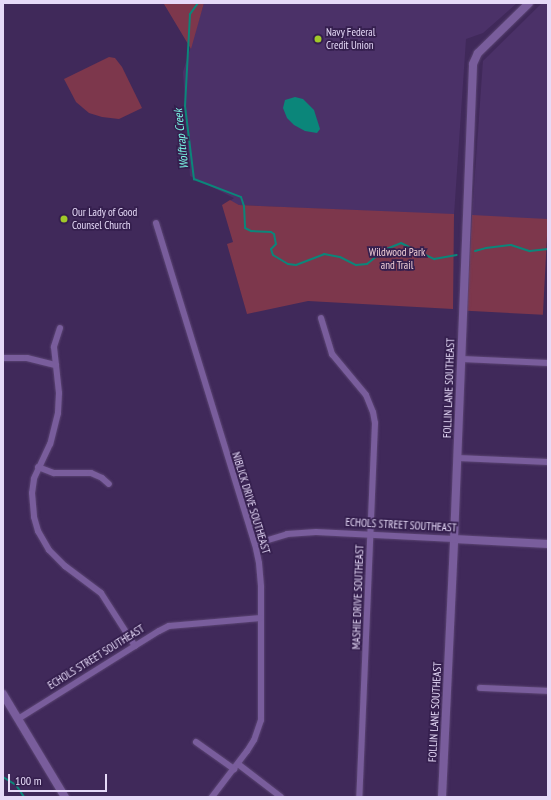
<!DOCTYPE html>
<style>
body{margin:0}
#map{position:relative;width:551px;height:800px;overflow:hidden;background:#40295a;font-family:"PT Sans Narrow",sans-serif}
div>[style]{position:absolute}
.built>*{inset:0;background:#4b3168}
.green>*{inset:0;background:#7d374c;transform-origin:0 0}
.water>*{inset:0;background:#0b867a}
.stream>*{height:2px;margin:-1px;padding:0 1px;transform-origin:1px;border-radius:1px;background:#0b867a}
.roads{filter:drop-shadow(0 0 1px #5b4573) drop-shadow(0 0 1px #5b4573)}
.minor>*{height:6px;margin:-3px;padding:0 3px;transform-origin:3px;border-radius:3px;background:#795d9c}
.tertiary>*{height:8px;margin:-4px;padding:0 4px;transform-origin:4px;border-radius:4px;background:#795d9c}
.dots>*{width:11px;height:11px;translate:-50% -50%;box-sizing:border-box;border:2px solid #351f4e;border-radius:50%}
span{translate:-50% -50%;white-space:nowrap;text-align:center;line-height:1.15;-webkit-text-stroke:3.5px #351f4e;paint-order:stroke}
.poi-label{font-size:11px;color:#e6daf8}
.left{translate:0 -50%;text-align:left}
.park-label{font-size:11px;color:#f0cfd6}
.street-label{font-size:11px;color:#e6daf8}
.water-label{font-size:12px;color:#7bf8e6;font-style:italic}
.frame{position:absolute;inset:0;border:4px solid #e6daf8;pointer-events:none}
.scale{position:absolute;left:8px;top:774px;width:99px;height:18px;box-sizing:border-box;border:2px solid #e6daf8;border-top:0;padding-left:5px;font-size:12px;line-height:14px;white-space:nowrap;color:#e6daf8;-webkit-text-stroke:3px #351f4e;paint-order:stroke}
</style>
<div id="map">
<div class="built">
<i style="clip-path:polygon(204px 3px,517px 3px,483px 33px,466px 39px,454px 215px,239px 205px,230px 201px,234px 198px,190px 176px,183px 72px)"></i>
<i style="clip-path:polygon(542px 3px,548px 3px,548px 220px,472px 216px,483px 61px)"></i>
</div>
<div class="green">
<i style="clip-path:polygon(163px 3px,204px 3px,191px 49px,164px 4px)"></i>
<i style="clip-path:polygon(109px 57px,115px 58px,122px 67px,142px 108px,119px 119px,102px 117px,89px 113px,76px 102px,64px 79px)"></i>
<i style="clip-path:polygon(230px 200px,239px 205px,454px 214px,453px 309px,308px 301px,247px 314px,227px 244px,233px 242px,222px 205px)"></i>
<i style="left:472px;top:215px;width:76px;height:96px;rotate:3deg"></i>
</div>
<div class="water">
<i style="clip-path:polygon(295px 97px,303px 99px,314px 110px,320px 129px,317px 133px,305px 131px,294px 125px,287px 118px,283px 108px,285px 100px)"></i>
</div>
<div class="stream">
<i style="left:198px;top:3px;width:14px;rotate:126deg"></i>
<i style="left:190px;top:14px;width:92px;rotate:93.1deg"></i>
<i style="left:185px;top:106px;width:74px;rotate:83deg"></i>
<i style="left:194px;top:179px;width:50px;rotate:21deg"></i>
<i style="left:241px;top:197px;width:9px;rotate:72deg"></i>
<i style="left:244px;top:206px;width:22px;rotate:87deg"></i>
<i style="left:245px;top:228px;width:7px;rotate:27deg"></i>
<i style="left:251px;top:231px;width:20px;rotate:3deg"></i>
<i style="left:271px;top:232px;width:4px;rotate:34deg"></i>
<i style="left:274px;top:234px;width:10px;rotate:79deg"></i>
<i style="left:276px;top:244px;width:7px;rotate:135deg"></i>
<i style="left:271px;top:249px;width:6px;rotate:72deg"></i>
<i style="left:273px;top:255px;width:17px;rotate:31deg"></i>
<i style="left:288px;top:264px;width:8px;rotate:7deg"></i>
<i style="left:296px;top:265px;width:30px;rotate:-21deg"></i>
<i style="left:324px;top:254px;width:16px;rotate:11deg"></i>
<i style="left:340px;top:257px;width:18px;rotate:27deg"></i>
<i style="left:356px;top:265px;width:11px;rotate:-5deg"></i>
<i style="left:367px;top:264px;width:22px;rotate:-39deg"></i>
<i style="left:384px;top:250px;width:18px;rotate:-22deg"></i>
<i style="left:401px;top:243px;width:37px;rotate:26deg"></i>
<i style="left:434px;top:259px;width:23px;rotate:-10deg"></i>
<i style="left:475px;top:251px;width:11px;rotate:-15deg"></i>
<i style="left:486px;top:248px;width:25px;rotate:-7deg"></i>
<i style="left:511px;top:245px;width:20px;rotate:18deg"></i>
<i style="left:530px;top:251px;width:18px;rotate:-6deg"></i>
<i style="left:3px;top:777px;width:15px;rotate:32deg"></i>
<i style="left:16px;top:785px;width:14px;rotate:56deg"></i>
</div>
<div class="roads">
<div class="minor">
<i style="left:156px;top:223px;width:336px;rotate:72.9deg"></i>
<i style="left:255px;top:544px;width:19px;rotate:78deg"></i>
<i style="left:259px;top:563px;width:24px;rotate:85deg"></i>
<i style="left:261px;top:587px;width:133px;rotate:90deg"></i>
<i style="left:261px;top:720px;width:21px;rotate:109deg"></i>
<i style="left:254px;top:740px;width:13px;rotate:122deg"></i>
<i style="left:247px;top:751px;width:58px;rotate:127.3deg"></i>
<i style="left:321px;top:318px;width:38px;rotate:73deg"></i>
<i style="left:332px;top:354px;width:53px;rotate:50.3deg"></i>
<i style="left:366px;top:395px;width:18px;rotate:68deg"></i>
<i style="left:373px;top:412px;width:11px;rotate:80deg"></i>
<i style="left:375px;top:423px;width:374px;rotate:92.4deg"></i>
<i style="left:60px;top:328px;width:20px;rotate:108deg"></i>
<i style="left:54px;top:347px;width:46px;rotate:83.8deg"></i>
<i style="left:59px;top:393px;width:20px;rotate:93deg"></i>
<i style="left:58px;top:413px;width:32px;rotate:104deg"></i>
<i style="left:50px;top:444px;width:38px;rotate:115deg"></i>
<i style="left:34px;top:479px;width:14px;rotate:98deg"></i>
<i style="left:32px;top:493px;width:24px;rotate:85deg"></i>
<i style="left:34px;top:517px;width:15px;rotate:74deg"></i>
<i style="left:38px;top:531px;width:22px;rotate:60deg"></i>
<i style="left:49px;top:550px;width:23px;rotate:45deg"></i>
<i style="left:65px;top:566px;width:45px;rotate:36.9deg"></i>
<i style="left:101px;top:593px;width:63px;rotate:57.3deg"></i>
<i style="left:3px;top:358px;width:24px"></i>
<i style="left:27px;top:358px;width:30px;rotate:14deg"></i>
<i style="left:462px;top:359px;width:86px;rotate:2.7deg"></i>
<i style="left:458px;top:458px;width:90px;rotate:2.5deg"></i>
<i style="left:38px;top:467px;width:17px;rotate:21deg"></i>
<i style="left:54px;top:473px;width:37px"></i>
<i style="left:91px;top:473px;width:12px;rotate:24deg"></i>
<i style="left:102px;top:478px;width:9px;rotate:41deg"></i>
<i style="left:255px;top:544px;width:34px;rotate:-17deg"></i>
<i style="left:287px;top:534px;width:29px;rotate:-4deg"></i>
<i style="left:316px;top:532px;width:138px;rotate:2.9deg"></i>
<i style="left:480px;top:688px;width:68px;rotate:2.5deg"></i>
<i style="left:18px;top:719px;width:166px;rotate:-32deg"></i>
<i style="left:159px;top:631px;width:11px;rotate:-27deg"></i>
<i style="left:169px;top:626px;width:92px;rotate:-5deg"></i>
<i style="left:196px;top:742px;width:47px;rotate:35.4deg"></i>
<i style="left:238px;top:764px;width:54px;rotate:37.5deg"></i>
</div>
<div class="tertiary">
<i style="left:454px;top:539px;width:94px;rotate:3deg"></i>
<i style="left:3px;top:694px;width:120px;rotate:59deg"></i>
<i style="left:442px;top:797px;width:258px;rotate:-87.3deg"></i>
<i style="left:454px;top:539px;width:475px;rotate:-87.7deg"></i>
<i style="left:473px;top:64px;width:12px;rotate:-66deg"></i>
<i style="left:478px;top:53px;width:71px;rotate:-44.4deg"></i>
</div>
</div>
<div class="dots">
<i style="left:318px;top:39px;background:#a1c929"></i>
<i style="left:64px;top:219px;background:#a1c929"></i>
</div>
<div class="poi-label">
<span class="left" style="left:326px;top:39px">Navy Federal<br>Credit Union</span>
<span class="left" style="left:72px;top:219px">Our Lady of Good<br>Counsel Church</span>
</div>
<div class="park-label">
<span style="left:397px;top:259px">Wildwood Park<br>and Trail</span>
</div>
<div class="street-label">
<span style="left:449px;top:388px;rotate:-88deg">FOLLIN LANE SOUTHEAST</span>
<span style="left:251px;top:503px;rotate:73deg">NIBLICK DRIVE SOUTHEAST</span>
<span style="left:401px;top:525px;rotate:3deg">ECHOLS STREET SOUTHEAST</span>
<span style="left:358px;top:597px;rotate:-88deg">MASHIE DRIVE SOUTHEAST</span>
<span style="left:96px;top:657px;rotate:-32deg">ECHOLS STREET SOUTHEAST</span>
<span style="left:435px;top:712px;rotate:-87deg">FOLLIN LANE SOUTHEAST</span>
</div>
<div class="water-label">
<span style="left:181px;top:139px;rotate:-96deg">Wolftrap Creek</span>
</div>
<div class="frame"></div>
<div class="scale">100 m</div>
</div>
